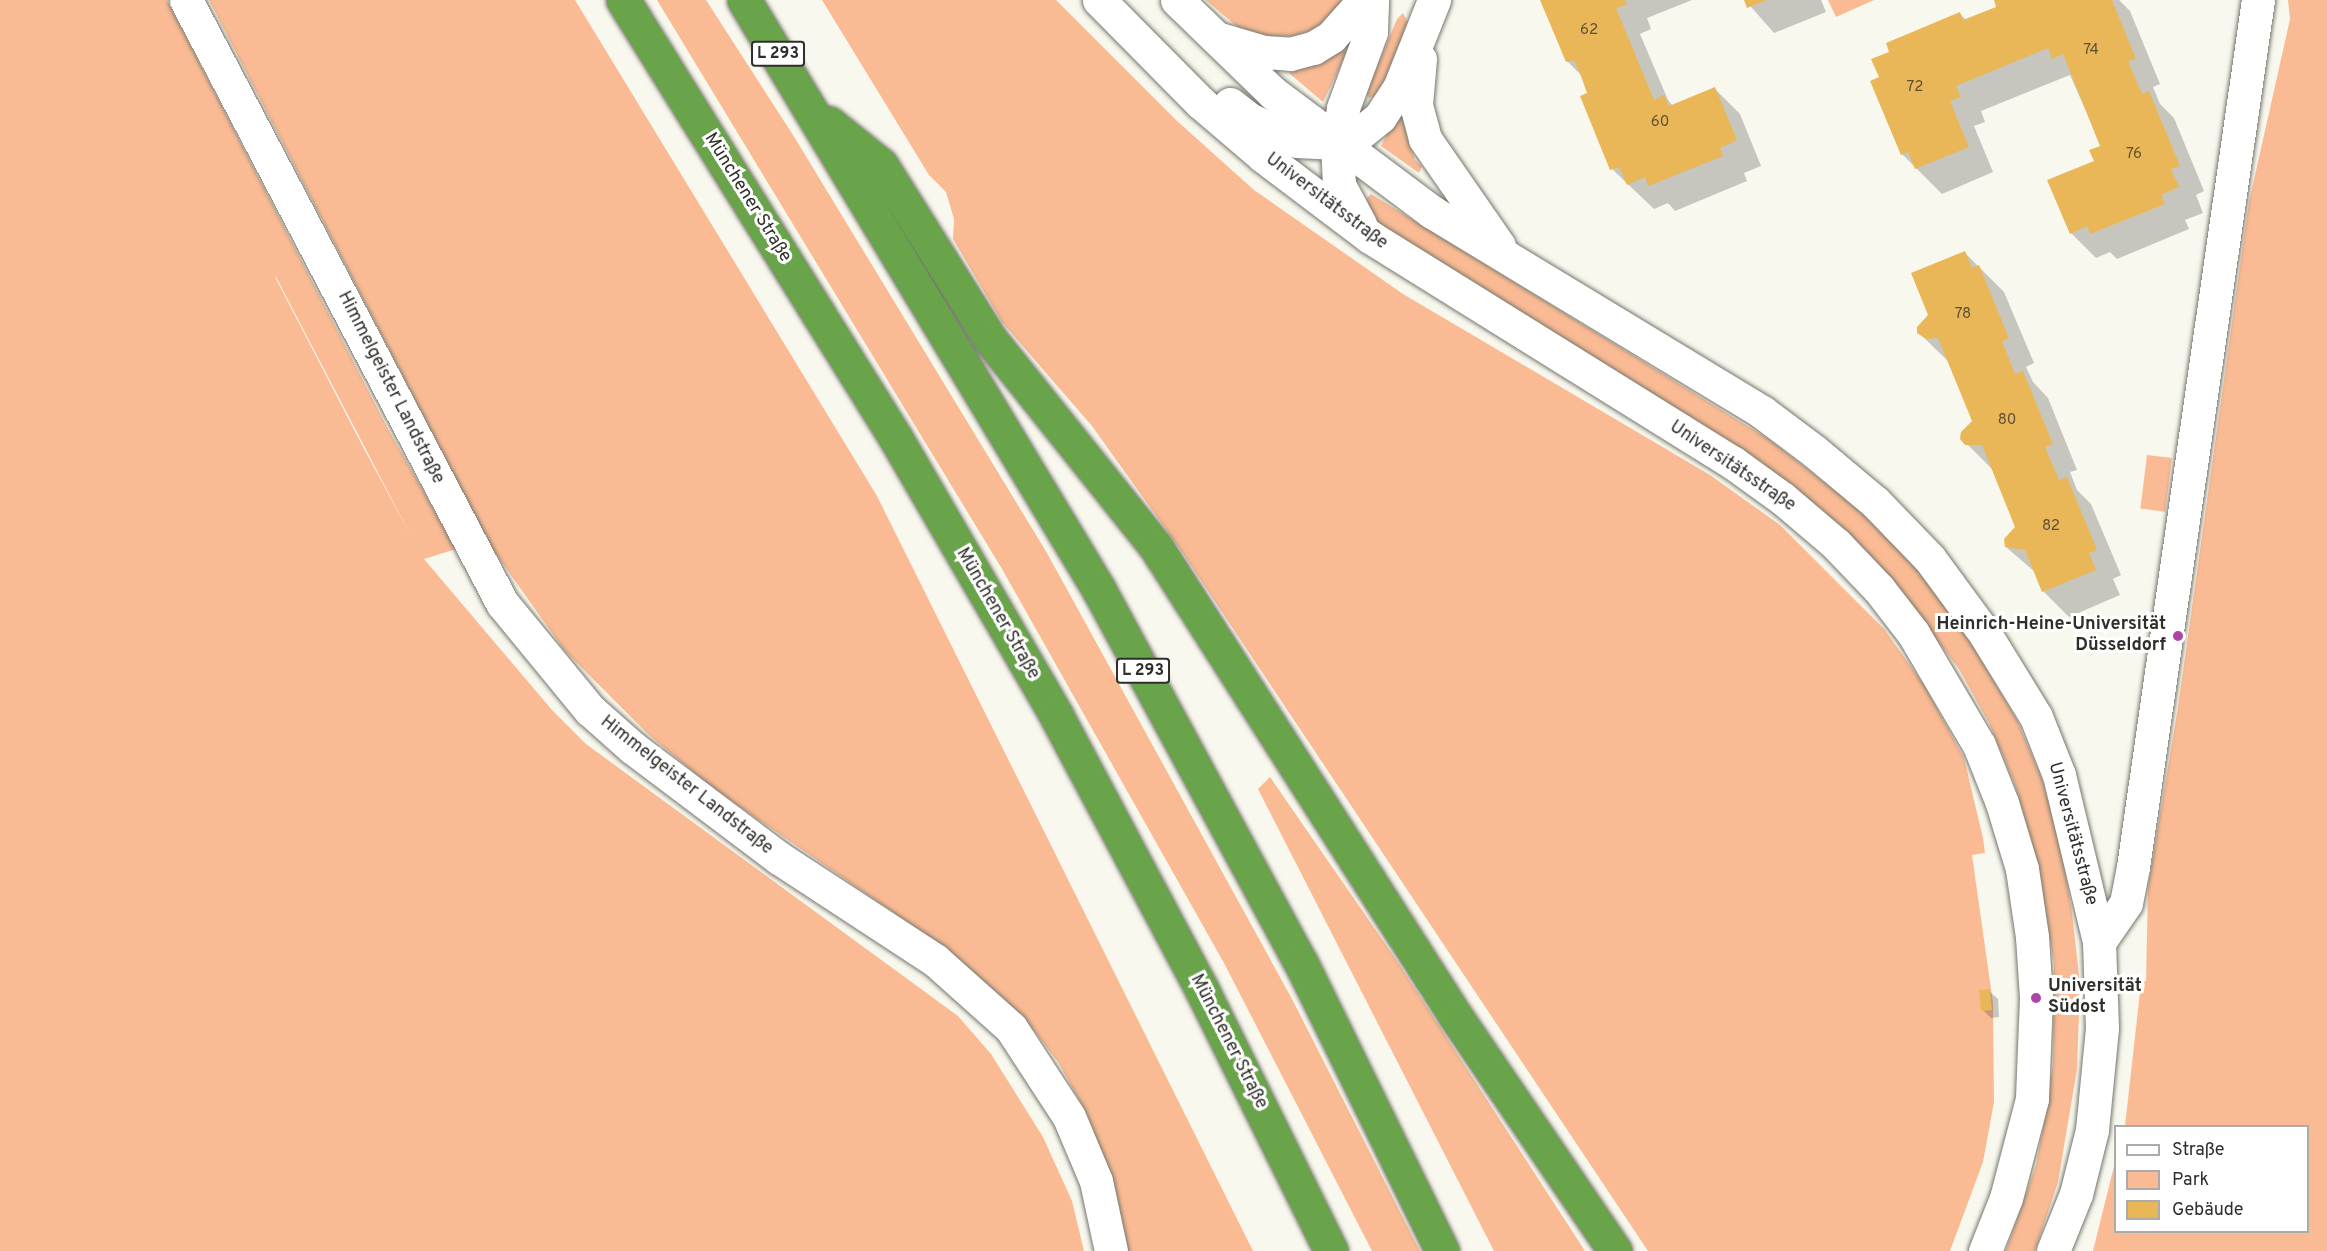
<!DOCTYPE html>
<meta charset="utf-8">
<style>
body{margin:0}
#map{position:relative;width:2327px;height:1251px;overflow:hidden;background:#f8f8ee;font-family:Overpass,sans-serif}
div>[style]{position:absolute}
.green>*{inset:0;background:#fabb94;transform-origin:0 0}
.shadow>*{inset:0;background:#0003}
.building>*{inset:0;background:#eab758;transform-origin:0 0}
.roads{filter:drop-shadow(0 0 2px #76766d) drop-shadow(0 0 2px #76766d)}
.minor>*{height:33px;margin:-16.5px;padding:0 16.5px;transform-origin:16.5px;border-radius:16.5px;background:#fff}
.highway>*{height:33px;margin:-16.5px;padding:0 16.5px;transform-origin:16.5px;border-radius:16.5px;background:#6aa44a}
.dots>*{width:16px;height:16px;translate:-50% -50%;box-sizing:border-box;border:3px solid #fff;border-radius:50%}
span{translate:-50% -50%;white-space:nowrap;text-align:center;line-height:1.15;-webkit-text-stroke:6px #fff;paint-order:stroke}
.number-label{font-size:15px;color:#5d5036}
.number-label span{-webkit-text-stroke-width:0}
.shield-label span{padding:2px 4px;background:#fff;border:2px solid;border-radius:4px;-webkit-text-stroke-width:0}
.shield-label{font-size:16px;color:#2e2e2a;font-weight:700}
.street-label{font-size:18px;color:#2e2e2a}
.poi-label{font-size:18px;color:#2e2e2a;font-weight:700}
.right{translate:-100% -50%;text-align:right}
.left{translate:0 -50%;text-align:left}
.legend{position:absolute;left:2114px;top:1125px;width:195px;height:108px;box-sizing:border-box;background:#fff;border:2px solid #ababaa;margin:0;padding:8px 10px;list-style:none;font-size:18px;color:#2e2e2a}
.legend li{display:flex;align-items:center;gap:12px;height:30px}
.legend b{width:30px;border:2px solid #ababaa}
</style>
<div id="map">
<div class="green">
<i style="clip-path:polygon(evenodd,0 0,167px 0,387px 427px,456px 549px,424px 559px,552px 710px,586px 744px,958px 1016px,991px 1054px,1043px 1137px,1072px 1201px,1084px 1251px,0 1251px,0 0,275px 277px,276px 277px,411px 536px,362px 445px,275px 277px)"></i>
<i style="clip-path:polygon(209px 0,575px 0,877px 496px,1253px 1251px,1125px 1251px,1112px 1177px,1086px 1112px,1058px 1062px,1023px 1016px,948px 950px,714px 789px,649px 735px,565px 651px,491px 547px)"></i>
<i style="clip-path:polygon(657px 0,706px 0,793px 135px,1047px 553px,1292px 999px,1420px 1251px,1372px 1251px,1224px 963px,1002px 569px)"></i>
<i style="clip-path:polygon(822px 0,1056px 0,1176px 120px,1254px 190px,1403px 294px,1710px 475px,1780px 525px,1884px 629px,1924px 685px,1964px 758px,1983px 838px,1985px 853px,1972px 855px,1993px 1003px,1994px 1102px,1983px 1162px,1950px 1251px,1648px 1251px,1180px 549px,1092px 426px,1002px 322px,953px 239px,954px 219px,946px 192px,929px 175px)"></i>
<i style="clip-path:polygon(1206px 0,1348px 0,1323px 27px,1293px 36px,1248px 36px)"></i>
<i style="clip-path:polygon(1828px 0,1874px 0,1836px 17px)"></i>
<i style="clip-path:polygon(2288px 0,2327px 0,2327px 1251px,2093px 1251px,2115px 1162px,2116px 1232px,2308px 1232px,2308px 1126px,2125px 1126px,2141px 983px,2146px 981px,2148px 887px,2178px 707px,2249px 202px,2290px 19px)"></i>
<i style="clip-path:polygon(1403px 13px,1410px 27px,1399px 55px,1375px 96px,1369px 98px,1366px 93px,1397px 19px)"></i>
<i style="clip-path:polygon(1342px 49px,1347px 52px,1323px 102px,1289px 73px,1325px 61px)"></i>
<i style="clip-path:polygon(1400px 108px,1415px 160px,1422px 166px,1419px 173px,1381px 146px)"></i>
<i style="clip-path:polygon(1371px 194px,1770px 440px,1864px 513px,1918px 570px,1970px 641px,2017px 720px,2042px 779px,2061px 846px,2072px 912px,2080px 985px,2077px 1069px,2058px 1182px,2035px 1251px,2006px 1251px,2036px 1165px,2045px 1117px,2053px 1065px,2054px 964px,2037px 860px,2015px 785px,1989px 723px,1959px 669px,1888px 576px,1385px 231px,1368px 210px,1367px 198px)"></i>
<i style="left:2147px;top:455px;width:25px;height:54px;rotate:7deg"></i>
<i style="clip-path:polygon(1270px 777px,1395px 958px,1585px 1251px,1494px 1251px,1258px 789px)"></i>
</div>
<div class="shadow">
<i style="clip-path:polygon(1542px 0,1692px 0,1647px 18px,1651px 29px,1640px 34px,1668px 100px,1673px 106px,1715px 89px,1740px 114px,1761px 166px,1744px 173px,1747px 181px,1675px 211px,1668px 203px,1654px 209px,1612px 169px,1583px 77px,1567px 61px)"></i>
<i style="clip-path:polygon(1745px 0,1821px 0,1826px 12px,1774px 33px)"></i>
<i style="clip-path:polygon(1995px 0,2119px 0,2130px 11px,2160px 84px,2153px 87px,2160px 104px,2174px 118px,2204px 191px,2196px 195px,2203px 213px,2185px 220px,2189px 229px,2117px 259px,2110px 252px,2096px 258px,2071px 233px,2102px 147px,2070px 75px,1981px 111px,1985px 122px,1974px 126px,1993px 172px,1942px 194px,1902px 154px,1881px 78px,1891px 53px,1960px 14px,1966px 20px,1998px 8px)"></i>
<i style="clip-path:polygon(1964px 252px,2004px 292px,2034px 363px,2026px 367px,2033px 382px,2048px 398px,2077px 470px,2070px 472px,2077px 490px,2091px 504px,2121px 575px,2113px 579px,2120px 595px,2069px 617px,2044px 592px,2036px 573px,2006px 547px,2017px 527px,1992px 469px,1962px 439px,1974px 421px,1950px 363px,1918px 332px)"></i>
<i style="clip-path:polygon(1989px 991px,1998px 999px,1999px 1017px,1991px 1018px,1983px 1010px)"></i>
</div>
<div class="building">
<i style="clip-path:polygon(1540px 0,1625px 0,1627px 4px,1616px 8px,1654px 100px,1664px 95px,1669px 106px,1715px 87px,1737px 140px,1720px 148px,1723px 156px,1648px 186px,1645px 177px,1627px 185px,1619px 167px,1610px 170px,1580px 96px,1587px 93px,1581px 76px,1574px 60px,1566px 62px)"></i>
<i style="clip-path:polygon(1744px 0,1767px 0,1747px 8px)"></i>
<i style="clip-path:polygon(1994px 0,2112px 0,2136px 59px,2128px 61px,2142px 94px,2149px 91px,2180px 166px,2171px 169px,2179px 187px,2161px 195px,2165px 204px,2090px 234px,2087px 226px,2070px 234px,2047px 180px,2094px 161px,2089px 150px,2100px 146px,2063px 54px,2052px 59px,2048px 48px,1956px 86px,1961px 97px,1950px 101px,1969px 147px,1915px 169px,1908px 152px,1901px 155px,1870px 81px,1879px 77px,1871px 59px,1889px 52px,1886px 43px,1960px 12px,1963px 20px,1996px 7px)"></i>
<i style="clip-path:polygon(1965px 251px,1972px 268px,1979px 265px,2009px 338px,2002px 341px,2015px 374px,2023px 371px,2053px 444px,2045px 447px,2059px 480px,2067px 477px,2097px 550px,2089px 553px,2096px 570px,2042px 592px,2025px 550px,2005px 547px,2004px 539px,2015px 527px,1982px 445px,1965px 445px,1960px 439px,1961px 432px,1972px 421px,1938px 338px,1926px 339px,1917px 333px,1917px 327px,1928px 315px,1911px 273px)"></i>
<i style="left:1990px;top:989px;width:21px;height:11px;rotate:85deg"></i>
</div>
<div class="roads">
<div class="minor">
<i style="left:186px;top:0;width:681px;rotate:62.34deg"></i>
<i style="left:502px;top:603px;width:139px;rotate:50.6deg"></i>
<i style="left:590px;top:710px;width:57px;rotate:41.5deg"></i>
<i style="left:633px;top:748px;width:183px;rotate:37deg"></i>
<i style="left:779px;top:858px;width:186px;rotate:33.2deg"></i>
<i style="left:935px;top:960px;width:102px;rotate:41.8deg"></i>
<i style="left:1011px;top:1028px;width:106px;rotate:56.9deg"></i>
<i style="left:1069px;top:1117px;width:69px;rotate:67.1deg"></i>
<i style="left:1096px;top:1181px;width:72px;rotate:77.9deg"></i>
<i style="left:1099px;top:0;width:145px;rotate:45.3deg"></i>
<i style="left:1201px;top:103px;width:82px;rotate:40.5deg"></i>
<i style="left:1263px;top:156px;width:134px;rotate:37.1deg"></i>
<i style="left:1370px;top:237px;width:426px;rotate:31.9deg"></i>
<i style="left:1732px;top:462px;width:62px;rotate:35.8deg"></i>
<i style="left:1782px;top:498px;width:71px;rotate:40.4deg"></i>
<i style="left:1836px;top:544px;width:62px;rotate:46.3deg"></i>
<i style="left:1879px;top:589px;width:56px;rotate:52.3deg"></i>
<i style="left:1913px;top:633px;width:130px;rotate:59.5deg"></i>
<i style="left:1979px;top:745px;width:62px;rotate:68.4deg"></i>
<i style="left:2002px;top:803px;width:69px;rotate:73.1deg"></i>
<i style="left:2022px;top:869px;width:69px;rotate:81.6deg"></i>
<i style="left:2032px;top:937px;width:61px;rotate:86.2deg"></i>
<i style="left:2036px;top:998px;width:101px;rotate:92.3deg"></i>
<i style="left:2032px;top:1099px;width:102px;rotate:104.7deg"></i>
<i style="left:2006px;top:1198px;width:57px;rotate:111.6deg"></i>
<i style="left:1177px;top:0;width:134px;rotate:44.1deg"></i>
<i style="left:1273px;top:93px;width:199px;rotate:36.8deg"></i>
<i style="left:1432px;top:212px;width:386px;rotate:31.2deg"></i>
<i style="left:1762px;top:412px;width:65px;rotate:36.9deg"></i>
<i style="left:1814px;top:451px;width:80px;rotate:39.9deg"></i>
<i style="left:1875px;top:502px;width:79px;rotate:46deg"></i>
<i style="left:1930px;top:559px;width:93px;rotate:53.7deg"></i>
<i style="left:1985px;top:634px;width:97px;rotate:58.4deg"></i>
<i style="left:2036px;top:717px;width:62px;rotate:68.4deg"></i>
<i style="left:2059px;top:775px;width:172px;rotate:76.5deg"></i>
<i style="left:2099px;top:942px;width:86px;rotate:88deg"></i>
<i style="left:2102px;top:1028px;width:102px;rotate:95.6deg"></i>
<i style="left:2092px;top:1130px;width:66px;rotate:104deg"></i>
<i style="left:2076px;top:1194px;width:61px;rotate:112deg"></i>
<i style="left:1220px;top:39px;width:46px;rotate:16.5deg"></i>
<i style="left:1264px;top:52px;width:26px;rotate:4deg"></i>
<i style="left:1290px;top:54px;width:24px;rotate:-15deg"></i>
<i style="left:1313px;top:48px;width:21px;rotate:-31deg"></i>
<i style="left:1331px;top:37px;width:50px;rotate:-48.3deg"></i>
<i style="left:1420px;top:59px;width:46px;rotate:95deg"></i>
<i style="left:1416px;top:105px;width:35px;rotate:75deg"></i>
<i style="left:1425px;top:139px;width:130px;rotate:55.3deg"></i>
<i style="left:1230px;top:104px;width:24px;rotate:38deg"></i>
<i style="left:1249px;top:119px;width:53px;rotate:24.6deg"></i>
<i style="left:1297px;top:141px;width:40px;rotate:2.9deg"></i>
<i style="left:1337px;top:143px;width:18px;rotate:-16deg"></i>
<i style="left:1354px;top:138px;width:33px;rotate:-39deg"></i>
<i style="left:1380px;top:117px;width:35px;rotate:-57deg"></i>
<i style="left:1399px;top:88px;width:95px;rotate:-68.3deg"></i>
<i style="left:1360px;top:224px;width:44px;rotate:-118.3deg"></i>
<i style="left:1339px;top:185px;width:42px;rotate:-92.7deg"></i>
<i style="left:1337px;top:143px;width:36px;rotate:-80deg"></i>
<i style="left:1343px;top:108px;width:81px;rotate:-69.8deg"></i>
<i style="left:1371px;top:32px;width:32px;rotate:-88deg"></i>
<i style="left:2099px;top:942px;width:47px;rotate:-55.3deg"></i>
<i style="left:2126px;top:903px;width:37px;rotate:-79deg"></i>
<i style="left:2133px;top:867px;width:876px;rotate:-81.8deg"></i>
</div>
<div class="highway">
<i style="left:623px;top:0;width:515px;rotate:58.1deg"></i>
<i style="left:895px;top:437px;width:323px;rotate:59.9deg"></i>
<i style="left:1057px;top:717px;width:309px;rotate:62deg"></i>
<i style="left:1202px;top:990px;width:291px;rotate:63.7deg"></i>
<i style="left:744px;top:0;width:689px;rotate:58.96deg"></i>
<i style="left:1099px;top:590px;width:424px;rotate:61.6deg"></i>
<i style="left:1301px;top:963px;width:321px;rotate:63.9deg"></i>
<i style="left:829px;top:123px;width:67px;rotate:38.9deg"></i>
<i style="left:881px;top:165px;width:205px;rotate:57.9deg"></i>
<i style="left:990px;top:339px;width:266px;rotate:51.4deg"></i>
<i style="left:1156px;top:547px;width:558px;rotate:57.45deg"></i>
<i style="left:1456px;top:1017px;width:283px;rotate:55.8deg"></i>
</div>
</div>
<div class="dots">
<i style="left:2178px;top:636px;background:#ad44a6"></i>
<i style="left:2036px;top:998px;background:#ad44a6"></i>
</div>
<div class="number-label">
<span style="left:1589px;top:31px">62</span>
<span style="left:2091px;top:51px">74</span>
<span style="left:1915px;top:88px">72</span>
<span style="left:1660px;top:123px">60</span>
<span style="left:2134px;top:155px">76</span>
<span style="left:1963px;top:315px">78</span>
<span style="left:2007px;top:421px">80</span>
<span style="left:2051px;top:527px">82</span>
</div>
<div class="shield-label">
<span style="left:778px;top:54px">L 293</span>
<span style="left:1143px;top:671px">L 293</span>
</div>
<div class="street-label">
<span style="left:747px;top:198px;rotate:58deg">Münchener Straße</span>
<span style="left:1326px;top:202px;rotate:37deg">Universitätsstraße</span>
<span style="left:390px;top:388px;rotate:63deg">Himmelgeister Landstraße</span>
<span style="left:1732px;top:467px;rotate:34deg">Universitätsstraße</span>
<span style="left:997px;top:614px;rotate:60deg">Münchener Straße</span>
<span style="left:686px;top:786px;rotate:38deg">Himmelgeister Landstraße</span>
<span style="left:2072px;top:834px;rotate:75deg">Universitätsstraße</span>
<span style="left:1228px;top:1042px;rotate:63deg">Münchener Straße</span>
</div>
<div class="poi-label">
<span class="right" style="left:2166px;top:636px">Heinrich-Heine-Universität<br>Düsseldorf</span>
<span class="left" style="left:2048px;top:998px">Universität<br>Südost</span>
</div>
<ul class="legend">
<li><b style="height:8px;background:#fff"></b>Straße</li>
<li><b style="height:16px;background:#fabb94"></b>Park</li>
<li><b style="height:16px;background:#eab758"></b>Gebäude</li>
</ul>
</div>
